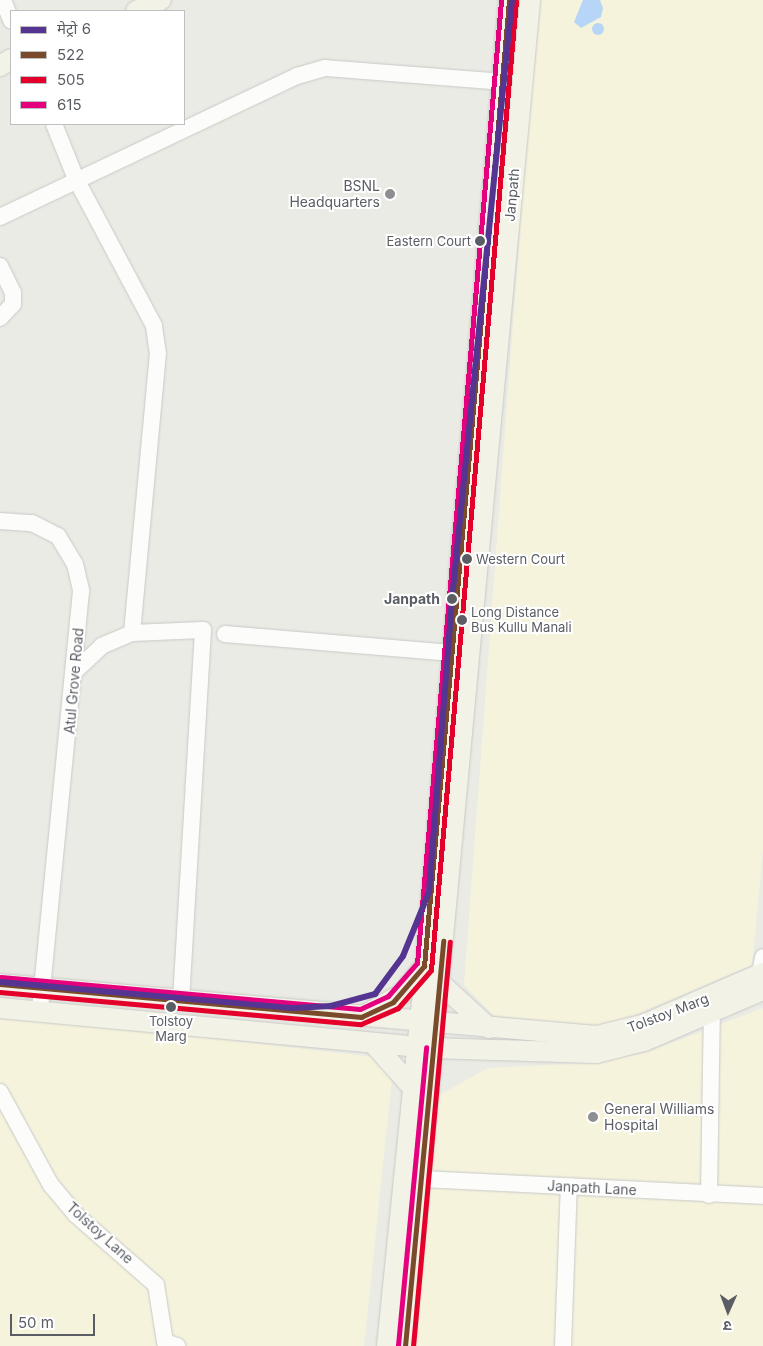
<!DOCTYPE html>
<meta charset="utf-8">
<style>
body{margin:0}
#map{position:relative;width:763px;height:1346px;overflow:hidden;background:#ebebe5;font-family:Inter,"Noto Sans Devanagari",sans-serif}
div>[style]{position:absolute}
.commercial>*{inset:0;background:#f6f3dd}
.water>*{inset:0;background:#b7d5f7}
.round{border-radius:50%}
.roads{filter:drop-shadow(0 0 1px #c8c9c7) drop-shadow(0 0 1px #c8c9c7)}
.minor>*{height:16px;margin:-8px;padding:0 8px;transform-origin:8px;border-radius:8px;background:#fcfcfb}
.major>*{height:20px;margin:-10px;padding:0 10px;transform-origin:10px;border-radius:10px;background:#f2f2e7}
.bus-1>*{height:5px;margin:-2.5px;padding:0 2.5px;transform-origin:2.5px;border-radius:2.5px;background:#7a4b2a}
.bus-2>*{height:5px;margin:-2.5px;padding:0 2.5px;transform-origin:2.5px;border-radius:2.5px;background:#e4002b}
.bus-3>*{height:5px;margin:-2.5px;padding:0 2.5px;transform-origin:2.5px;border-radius:2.5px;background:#e5007d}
.metro-1>*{height:6px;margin:-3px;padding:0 3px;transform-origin:3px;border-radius:3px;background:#553592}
.dots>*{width:14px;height:14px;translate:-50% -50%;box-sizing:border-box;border:2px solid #fff;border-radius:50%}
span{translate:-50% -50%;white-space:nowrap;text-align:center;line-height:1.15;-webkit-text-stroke:4px #fff;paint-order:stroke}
.bus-label{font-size:13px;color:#5a5e64}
.right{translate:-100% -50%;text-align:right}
.left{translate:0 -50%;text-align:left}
.poi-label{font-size:14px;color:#5a5e64}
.street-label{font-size:14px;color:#5a5e64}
.stop-label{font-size:14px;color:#5a5e64;font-weight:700}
.legend{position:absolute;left:10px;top:10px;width:175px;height:115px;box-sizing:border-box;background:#fff;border:1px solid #bdbfc1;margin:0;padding:6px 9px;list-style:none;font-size:15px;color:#5a5e64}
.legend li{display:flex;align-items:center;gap:10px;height:25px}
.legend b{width:25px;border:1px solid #bdbfc1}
.north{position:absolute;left:703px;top:1286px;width:50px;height:50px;-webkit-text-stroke:4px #fff;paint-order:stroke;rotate:182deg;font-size:14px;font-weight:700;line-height:20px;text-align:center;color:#5a5e64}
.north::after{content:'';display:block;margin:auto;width:18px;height:22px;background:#5a5e64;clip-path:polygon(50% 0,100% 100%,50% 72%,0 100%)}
.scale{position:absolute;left:10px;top:1314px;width:85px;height:22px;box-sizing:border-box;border:2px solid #5a5e64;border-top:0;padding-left:6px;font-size:15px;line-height:18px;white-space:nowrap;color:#5a5e64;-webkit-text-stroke:4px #fff;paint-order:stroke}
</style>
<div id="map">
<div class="commercial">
<i style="clip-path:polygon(537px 0,763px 0,763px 851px,752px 965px,604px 1028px,494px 1016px,464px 985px)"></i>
<i style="clip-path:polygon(763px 1008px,763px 1346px,415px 1346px,440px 1095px,488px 1068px,596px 1063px,648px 1052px)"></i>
<i style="clip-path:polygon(22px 1016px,375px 1057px,392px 1078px,364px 1346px,0 1346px,0 1019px)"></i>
</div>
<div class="water">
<i style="clip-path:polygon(583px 0,600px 0,603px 8px,601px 17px,581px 28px,574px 22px)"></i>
<i class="round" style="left:592px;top:23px;width:12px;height:12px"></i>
</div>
<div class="roads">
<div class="minor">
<i style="left:3px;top:0;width:22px;rotate:68deg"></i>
<i style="left:54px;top:124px;width:59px;rotate:68.2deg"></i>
<i style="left:76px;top:179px;width:166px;rotate:62deg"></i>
<i style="left:154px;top:326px;width:27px;rotate:82deg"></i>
<i style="left:158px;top:353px;width:281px;rotate:95.3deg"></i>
<i style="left:132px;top:633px;width:33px;rotate:157deg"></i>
<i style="left:102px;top:646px;width:35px;rotate:137deg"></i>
<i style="left:0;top:217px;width:329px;rotate:-25.4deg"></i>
<i style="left:297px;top:76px;width:29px;rotate:-16deg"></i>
<i style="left:325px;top:68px;width:178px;rotate:4.5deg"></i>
<i style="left:0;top:266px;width:30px;rotate:64deg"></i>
<i style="left:13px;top:293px;width:11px;rotate:90deg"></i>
<i style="left:13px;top:304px;width:19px;rotate:133deg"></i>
<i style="left:0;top:521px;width:32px;rotate:4deg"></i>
<i style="left:32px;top:523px;width:29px;rotate:27deg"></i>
<i style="left:58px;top:536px;width:33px;rotate:59deg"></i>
<i style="left:75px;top:564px;width:28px;rotate:77deg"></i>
<i style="left:81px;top:591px;width:423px;rotate:95.6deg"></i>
<i style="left:132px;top:633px;width:71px;rotate:-2.4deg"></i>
<i style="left:203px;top:630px;width:370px;rotate:93.4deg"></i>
<i style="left:225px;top:634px;width:228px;rotate:4.8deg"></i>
<i style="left:760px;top:973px;width:16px;rotate:-79deg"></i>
<i style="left:0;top:1092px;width:106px;rotate:61.3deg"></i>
<i style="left:51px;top:1185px;width:38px;rotate:50deg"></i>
<i style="left:75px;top:1214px;width:108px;rotate:41.2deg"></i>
<i style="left:156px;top:1285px;width:58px;rotate:81deg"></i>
<i style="left:165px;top:1342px;width:13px;rotate:18deg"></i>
<i style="left:420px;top:1179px;width:343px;rotate:2.8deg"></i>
<i style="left:709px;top:1195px;width:182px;rotate:-89.1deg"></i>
<i style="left:563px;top:1346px;width:160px;rotate:-87.9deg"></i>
</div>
<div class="major">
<i style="left:136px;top:11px;width:27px;rotate:-24deg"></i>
<i style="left:0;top:66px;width:13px;rotate:-32deg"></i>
<i style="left:439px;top:982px;width:68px;rotate:42.6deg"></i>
<i style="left:0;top:984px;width:599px;rotate:4.98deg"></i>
<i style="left:597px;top:1036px;width:49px;rotate:-14deg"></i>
<i style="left:645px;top:1024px;width:129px;rotate:-23.4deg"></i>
<i style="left:0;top:1008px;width:435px;rotate:5.3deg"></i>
<i style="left:433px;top:1048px;width:163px;rotate:1.8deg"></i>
<i style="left:596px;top:1053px;width:49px;rotate:-14deg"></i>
<i style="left:644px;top:1041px;width:129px;rotate:-23.2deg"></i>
<i style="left:363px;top:1016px;width:45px;rotate:-29.4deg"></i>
<i style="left:402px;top:994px;width:35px;rotate:-51deg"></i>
<i style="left:373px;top:1043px;width:59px;rotate:48.4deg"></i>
<i style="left:387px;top:1346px;width:344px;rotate:-84.2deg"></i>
<i style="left:422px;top:1004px;width:1008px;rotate:-85.05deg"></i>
<i style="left:405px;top:1346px;width:1352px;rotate:-84.69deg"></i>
</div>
</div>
<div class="bus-1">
<i style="left:0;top:984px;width:363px;rotate:5.2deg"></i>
<i style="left:361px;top:1017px;width:35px;rotate:-25deg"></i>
<i style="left:393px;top:1002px;width:48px;rotate:-49.3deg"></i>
<i style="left:424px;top:966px;width:970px;rotate:-84.97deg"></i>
<i style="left:405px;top:1346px;width:407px;rotate:-84.6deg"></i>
</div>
<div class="bus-2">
<i style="left:0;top:992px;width:362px;rotate:5.1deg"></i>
<i style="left:361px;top:1024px;width:40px;rotate:-23.4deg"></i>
<i style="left:398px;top:1008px;width:50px;rotate:-49deg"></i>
<i style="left:431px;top:970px;width:973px;rotate:-84.99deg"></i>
<i style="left:413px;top:1346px;width:406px;rotate:-84.8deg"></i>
</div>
<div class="bus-3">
<i style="left:1px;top:977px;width:360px;rotate:5.1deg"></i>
<i style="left:360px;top:1009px;width:31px;rotate:-25deg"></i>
<i style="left:388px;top:996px;width:44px;rotate:-48.7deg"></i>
<i style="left:417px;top:963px;width:967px;rotate:-85.01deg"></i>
<i style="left:398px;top:1345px;width:299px;rotate:-84.6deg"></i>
</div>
<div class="metro-1">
<i style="left:0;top:982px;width:294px;rotate:5.1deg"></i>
<i style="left:293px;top:1008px;width:38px;rotate:-3deg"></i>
<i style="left:331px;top:1006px;width:46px;rotate:-15.3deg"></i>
<i style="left:375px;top:994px;width:47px;rotate:-53.6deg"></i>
<i style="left:403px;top:956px;width:69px;rotate:-67.9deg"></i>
<i style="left:429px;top:892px;width:294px;rotate:-85.5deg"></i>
<i style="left:452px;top:599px;width:602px;rotate:-84.28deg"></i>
</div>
<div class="dots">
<i style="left:390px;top:194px;background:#8d8f91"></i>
<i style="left:480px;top:241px;background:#5a5e64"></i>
<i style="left:467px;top:559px;background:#5a5e64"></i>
<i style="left:452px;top:599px;background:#5a5e64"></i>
<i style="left:462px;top:620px;background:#5a5e64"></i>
<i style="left:171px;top:1007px;background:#5a5e64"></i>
<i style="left:593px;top:1117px;background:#8d8f91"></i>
</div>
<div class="bus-label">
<span class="right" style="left:471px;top:241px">Eastern Court</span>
<span class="left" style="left:476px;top:559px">Western Court</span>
<span class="left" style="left:471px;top:620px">Long Distance<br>Bus Kullu Manali</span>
<span style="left:171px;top:1029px">Tolstoy<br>Marg</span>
</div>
<div class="poi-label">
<span class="right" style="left:380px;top:194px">BSNL<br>Headquarters</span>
<span class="left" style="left:604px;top:1117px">General Williams<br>Hospital</span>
</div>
<div class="street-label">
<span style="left:512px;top:195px;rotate:-85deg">Janpath</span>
<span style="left:74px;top:681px;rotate:-85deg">Atul Grove Road</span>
<span style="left:668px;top:1013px;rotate:-21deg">Tolstoy Marg</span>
<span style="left:592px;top:1188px;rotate:3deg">Janpath Lane</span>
<span style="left:100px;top:1233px;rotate:42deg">Tolstoy Lane</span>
</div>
<div class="stop-label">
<span class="right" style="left:440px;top:599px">Janpath</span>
</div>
<ul class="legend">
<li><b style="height:6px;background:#553592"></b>मेट्रो 6</li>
<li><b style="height:6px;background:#7a4b2a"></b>522</li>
<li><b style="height:6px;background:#e4002b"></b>505</li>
<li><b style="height:6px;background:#e5007d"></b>615</li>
</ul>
<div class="north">उ</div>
<div class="scale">50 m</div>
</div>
